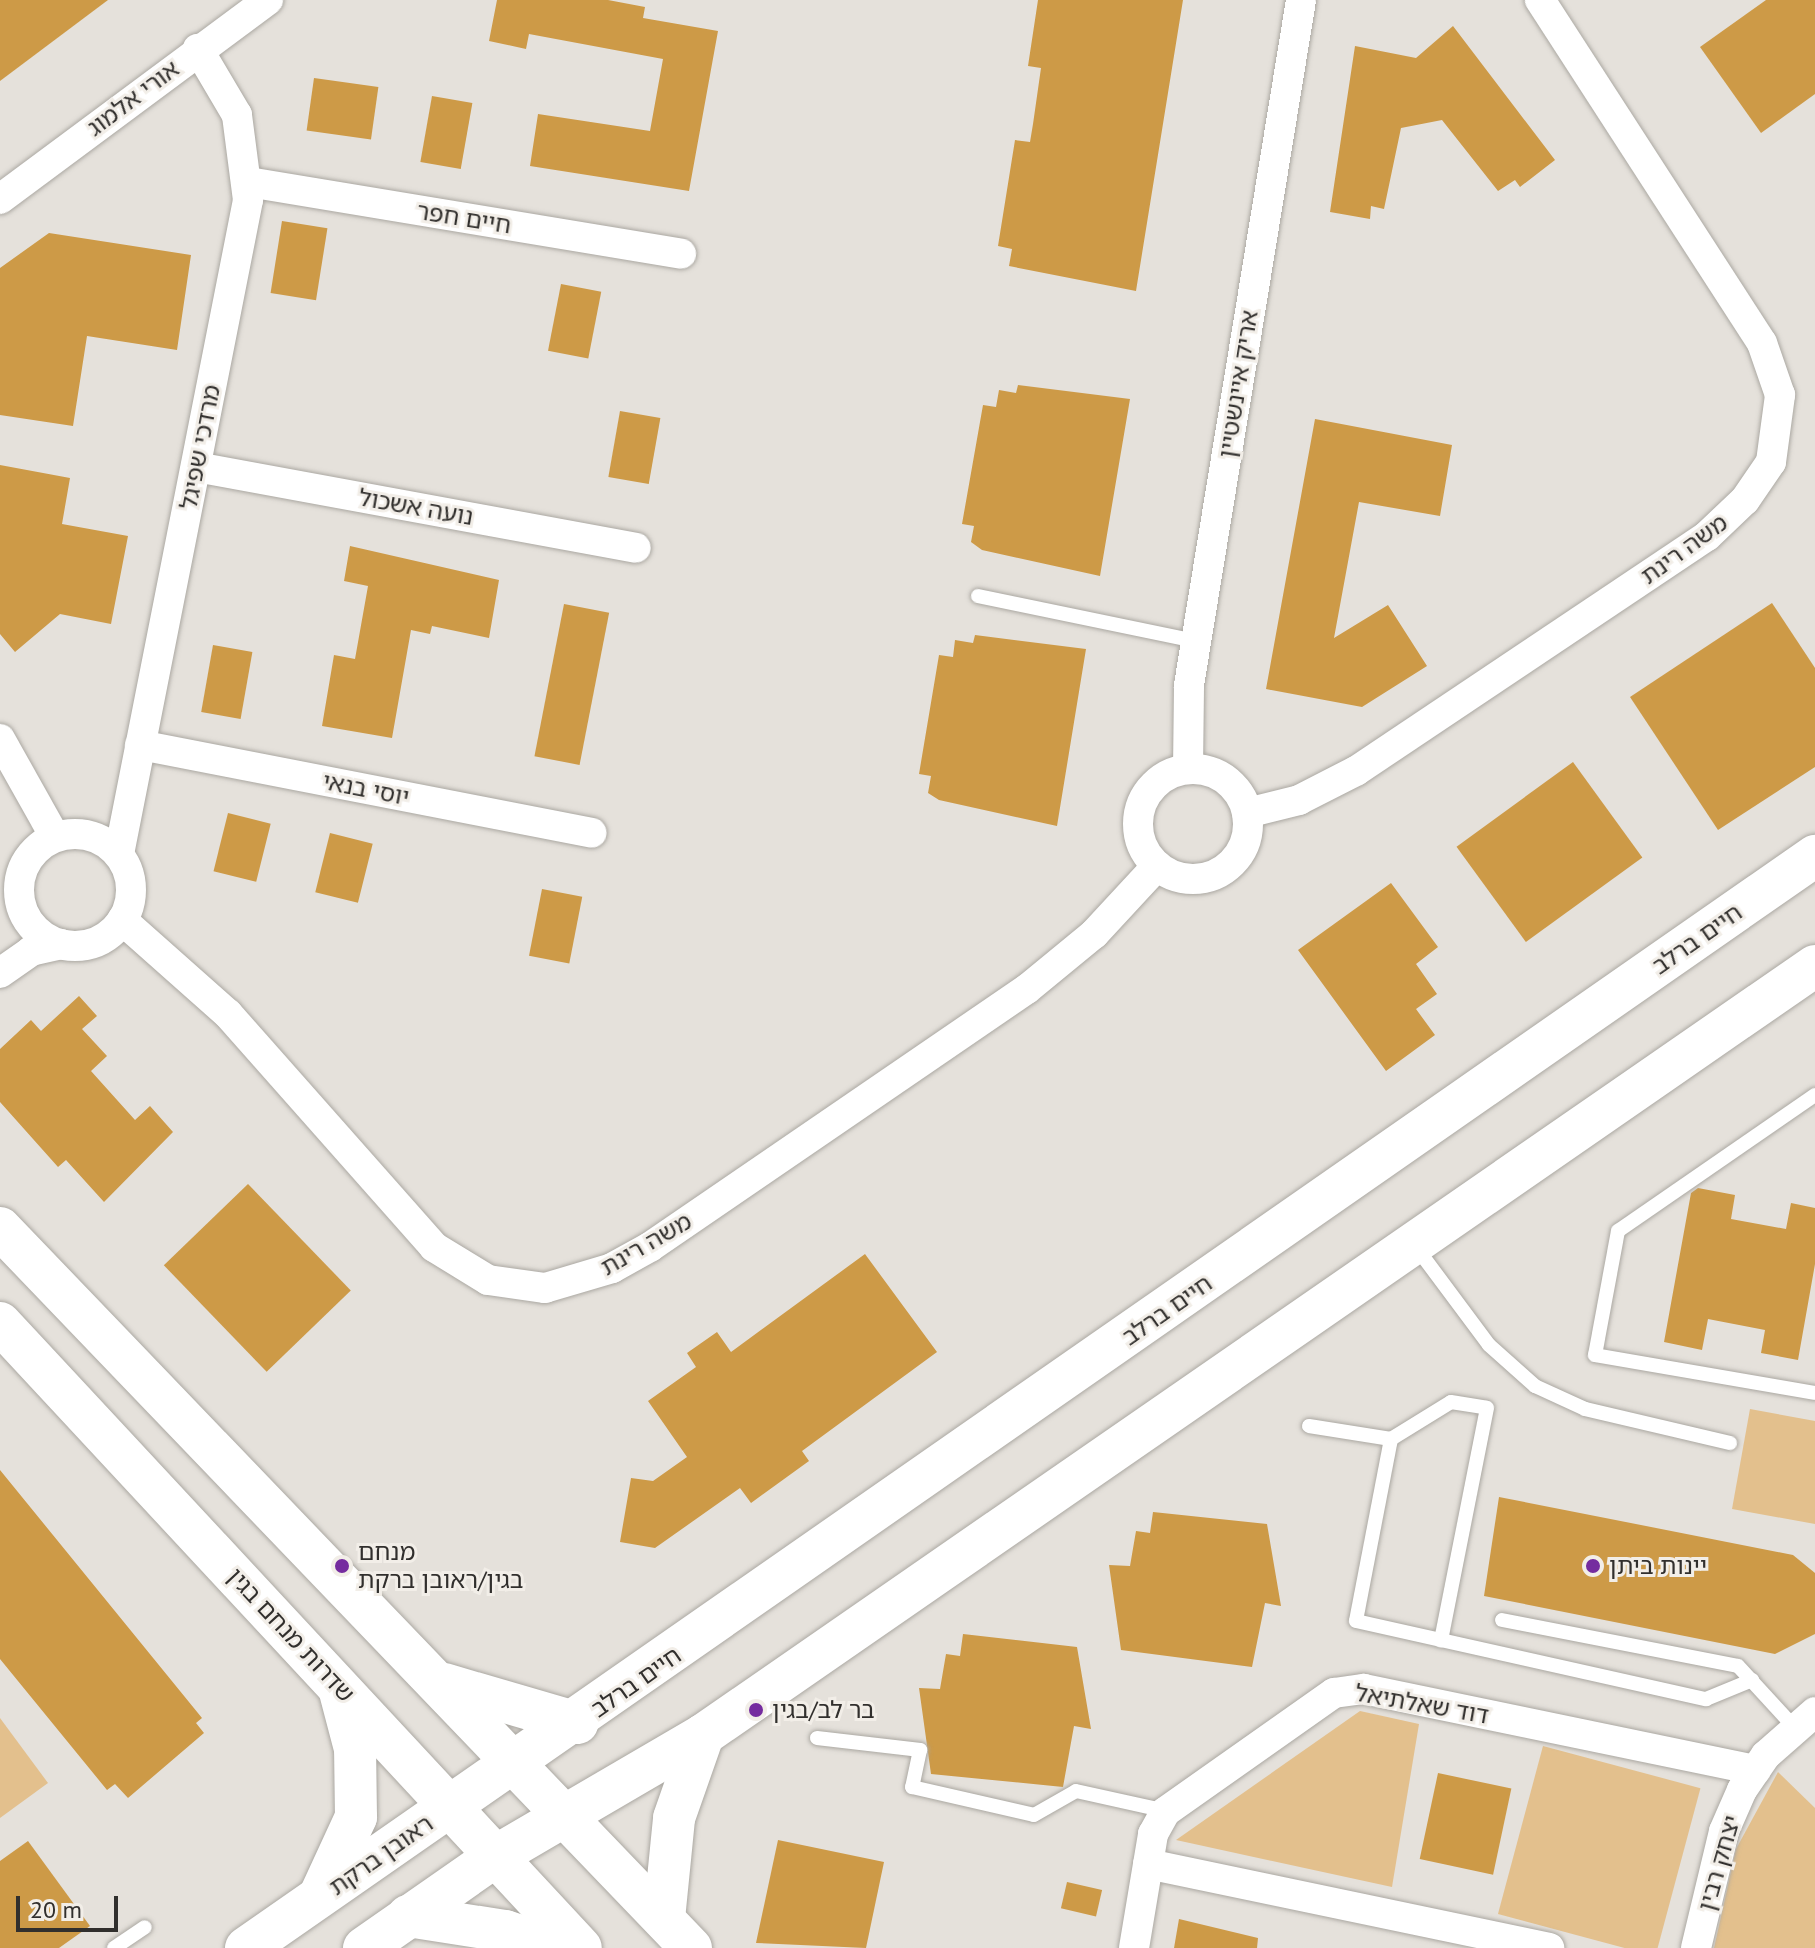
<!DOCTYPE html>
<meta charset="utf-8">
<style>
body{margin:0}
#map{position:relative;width:1815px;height:1948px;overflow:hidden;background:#e5e1db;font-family:"PT Sans","Noto Sans Hebrew",sans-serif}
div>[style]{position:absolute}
.green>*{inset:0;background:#e3c08d;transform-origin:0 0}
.building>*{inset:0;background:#cd9a47;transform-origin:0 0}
.roads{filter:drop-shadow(0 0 2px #aba8a2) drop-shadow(0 0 2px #aba8a2)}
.lane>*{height:14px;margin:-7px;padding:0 7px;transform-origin:7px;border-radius:7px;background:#fff}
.street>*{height:30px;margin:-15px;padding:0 15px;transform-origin:15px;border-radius:15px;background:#fff}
.street>.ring{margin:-15px;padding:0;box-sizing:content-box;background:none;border:30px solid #fff;border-radius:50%}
.secondary>*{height:42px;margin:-21px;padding:0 21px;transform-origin:21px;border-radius:21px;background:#fff}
.dots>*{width:22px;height:22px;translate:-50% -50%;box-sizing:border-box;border:4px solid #f2eee8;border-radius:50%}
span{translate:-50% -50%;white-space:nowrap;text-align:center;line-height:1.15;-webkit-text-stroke:6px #f2eee8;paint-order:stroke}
.street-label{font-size:24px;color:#312f2d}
.poi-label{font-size:24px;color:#312f2d}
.left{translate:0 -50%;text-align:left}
.scale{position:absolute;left:16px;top:1896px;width:102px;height:36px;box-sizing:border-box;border:4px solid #312f2d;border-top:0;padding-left:10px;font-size:24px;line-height:28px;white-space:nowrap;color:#312f2d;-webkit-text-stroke:6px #f2eee8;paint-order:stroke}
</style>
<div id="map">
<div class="green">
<i style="clip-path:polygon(1750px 1409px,1815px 1421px,1815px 1524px,1732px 1509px)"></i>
<i style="clip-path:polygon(1360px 1711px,1419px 1724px,1392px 1887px,1176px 1840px)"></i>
<i style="clip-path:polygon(0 1718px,48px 1783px,0 1818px)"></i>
<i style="left:1543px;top:1746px;width:163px;height:174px;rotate:15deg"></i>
<i style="clip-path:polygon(1778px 1772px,1815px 1808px,1815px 1948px,1714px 1948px,1736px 1849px)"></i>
</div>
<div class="building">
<i style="clip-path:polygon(0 0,108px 0,0 81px)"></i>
<i style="clip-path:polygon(497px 0,608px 0,645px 7px,643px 18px,718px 31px,689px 191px,530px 166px,538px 114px,650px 131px,663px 59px,529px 34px,526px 49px,489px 41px)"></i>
<i style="clip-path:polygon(1038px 0,1183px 0,1136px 291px,1009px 266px,1012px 249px,998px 246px,1015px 140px,1030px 142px,1033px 124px,1041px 68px,1028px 66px)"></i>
<i style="clip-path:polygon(1766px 0,1815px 0,1815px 94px,1761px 133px,1700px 47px)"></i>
<i style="clip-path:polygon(1453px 26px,1555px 160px,1520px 187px,1515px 180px,1498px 191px,1442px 120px,1401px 128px,1384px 209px,1371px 206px,1370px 219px,1330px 212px,1355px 46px,1416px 58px)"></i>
<i style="left:314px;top:78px;width:65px;height:53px;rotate:8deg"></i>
<i style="left:432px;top:96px;width:41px;height:67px;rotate:10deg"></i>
<i style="left:282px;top:221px;width:46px;height:73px;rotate:9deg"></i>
<i style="clip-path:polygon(49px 233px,191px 255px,177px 350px,87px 336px,73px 426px,0 415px,0 268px)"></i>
<i style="left:561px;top:284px;width:41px;height:68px;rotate:11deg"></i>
<i style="clip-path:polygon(1018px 385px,1130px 399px,1100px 576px,982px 550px,971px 542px,974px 526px,962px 524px,983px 405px,996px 407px,999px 390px,1016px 393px)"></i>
<i style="left:620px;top:411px;width:41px;height:67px;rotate:10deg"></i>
<i style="clip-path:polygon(1315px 419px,1452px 445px,1440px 516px,1359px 502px,1334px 638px,1388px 605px,1427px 666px,1362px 707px,1266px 689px)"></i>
<i style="clip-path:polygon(0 465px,70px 478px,62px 524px,128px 536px,111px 624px,60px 614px,15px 652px,0 634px)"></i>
<i style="clip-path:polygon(350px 546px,499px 580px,489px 638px,432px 626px,430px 634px,411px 630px,392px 738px,322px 726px,334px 655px,355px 659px,368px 586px,344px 581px)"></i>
<i style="clip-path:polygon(1772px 603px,1815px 668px,1815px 767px,1718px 830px,1630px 697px)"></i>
<i style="left:564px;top:604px;width:46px;height:155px;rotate:11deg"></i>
<i style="clip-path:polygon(975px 635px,1086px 649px,1057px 826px,939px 800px,928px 793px,931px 776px,919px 774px,939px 655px,953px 657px,955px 640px,973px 643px)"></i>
<i style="left:213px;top:645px;width:40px;height:68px;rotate:10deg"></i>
<i style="left:1573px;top:762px;width:118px;height:144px;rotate:54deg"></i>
<i style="left:228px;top:813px;width:44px;height:60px;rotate:14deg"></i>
<i style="left:330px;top:833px;width:44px;height:61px;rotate:14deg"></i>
<i style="clip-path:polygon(1391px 883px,1438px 947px,1416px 964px,1437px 994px,1416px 1009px,1435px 1035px,1386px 1071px,1298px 950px)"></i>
<i style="left:542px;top:889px;width:41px;height:68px;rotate:11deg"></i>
<i style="clip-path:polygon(79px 996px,97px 1016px,82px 1029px,107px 1056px,91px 1071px,135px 1120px,150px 1106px,173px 1132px,104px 1202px,66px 1160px,58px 1167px,0 1102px,0 1049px,31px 1020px,41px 1031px)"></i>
<i style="left:248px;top:1184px;width:148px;height:117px;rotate:46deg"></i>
<i style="clip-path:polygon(1698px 1188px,1735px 1195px,1731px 1219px,1786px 1229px,1791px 1203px,1815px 1208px,1815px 1264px,1798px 1360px,1761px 1353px,1765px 1330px,1708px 1319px,1702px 1350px,1664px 1342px,1691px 1193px)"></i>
<i style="clip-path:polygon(865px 1254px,937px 1352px,802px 1451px,809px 1461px,751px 1503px,740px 1488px,655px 1548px,620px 1542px,631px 1478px,653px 1481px,687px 1457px,648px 1401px,696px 1367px,687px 1353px,717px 1332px,731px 1352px)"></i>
<i style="clip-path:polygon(0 1470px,202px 1718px,196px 1723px,204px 1733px,128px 1798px,115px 1784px,107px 1790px,0 1659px)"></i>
<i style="clip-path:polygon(1499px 1497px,1793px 1555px,1815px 1573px,1815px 1634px,1775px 1654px,1484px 1596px)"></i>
<i style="clip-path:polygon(1153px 1512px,1267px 1524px,1281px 1606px,1265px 1603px,1252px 1667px,1121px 1650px,1109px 1565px,1130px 1566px,1136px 1531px,1150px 1533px)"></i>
<i style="clip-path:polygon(963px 1634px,1077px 1647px,1091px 1729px,1074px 1726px,1063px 1787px,931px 1774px,919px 1688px,940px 1689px,946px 1654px,960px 1656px)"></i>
<i style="left:1438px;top:1773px;width:75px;height:88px;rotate:12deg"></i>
<i style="clip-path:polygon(778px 1840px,884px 1862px,866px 1948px,756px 1943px)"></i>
<i style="clip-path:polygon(28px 1841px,90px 1926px,59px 1948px,0 1948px,0 1861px)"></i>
<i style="left:1067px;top:1882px;width:36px;height:27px;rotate:13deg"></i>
<i style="clip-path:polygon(1179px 1919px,1258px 1938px,1257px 1948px,1174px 1948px)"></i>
</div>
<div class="roads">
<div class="lane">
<i style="left:978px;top:596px;width:223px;rotate:11.7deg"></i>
<i style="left:1815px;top:1095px;width:239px;rotate:145.4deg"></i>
<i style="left:1618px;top:1231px;width:126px;rotate:100.5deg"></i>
<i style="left:1595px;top:1355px;width:223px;rotate:9.8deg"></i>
<i style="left:1416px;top:1247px;width:122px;rotate:53.3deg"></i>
<i style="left:1489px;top:1345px;width:62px;rotate:41.7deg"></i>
<i style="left:1535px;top:1386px;width:55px;rotate:24.7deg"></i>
<i style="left:1585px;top:1409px;width:149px;rotate:13.2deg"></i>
<i style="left:1309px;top:1426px;width:83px;rotate:9deg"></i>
<i style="left:1391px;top:1439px;width:70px;rotate:-31.7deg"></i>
<i style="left:1451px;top:1402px;width:36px;rotate:9deg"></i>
<i style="left:1487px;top:1408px;width:237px;rotate:101.2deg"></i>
<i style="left:1391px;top:1439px;width:185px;rotate:100.9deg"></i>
<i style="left:1356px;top:1621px;width:359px;rotate:12.6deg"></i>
<i style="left:1706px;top:1699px;width:50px;rotate:-22.4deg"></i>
<i style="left:1502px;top:1620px;width:240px;rotate:11deg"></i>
<i style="left:1738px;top:1666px;width:83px;rotate:47.4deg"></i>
<i style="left:817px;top:1738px;width:104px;rotate:6.6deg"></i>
<i style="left:920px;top:1750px;width:38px;rotate:102deg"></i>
<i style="left:912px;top:1787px;width:125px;rotate:12.9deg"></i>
<i style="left:1034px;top:1815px;width:48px;rotate:-29.7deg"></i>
<i style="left:1076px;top:1791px;width:92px;rotate:12.5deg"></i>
<i style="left:114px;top:1948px;width:37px;rotate:-34deg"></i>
</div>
<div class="street">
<i style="left:248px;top:182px;width:439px;rotate:9.4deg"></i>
<i style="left:0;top:199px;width:334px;rotate:-36.6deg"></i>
<i style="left:196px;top:467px;width:447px;rotate:10.4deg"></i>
<i style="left:0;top:739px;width:112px;rotate:60.7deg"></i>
<i style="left:140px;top:745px;width:460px;rotate:11deg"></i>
<i class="ring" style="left:1138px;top:769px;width:80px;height:80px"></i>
<i style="left:1188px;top:769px;width:84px;rotate:-89.3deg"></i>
<i style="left:1189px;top:685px;width:694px;rotate:-80.71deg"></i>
<i style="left:1247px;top:813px;width:54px;rotate:-14deg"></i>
<i style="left:1299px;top:800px;width:64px;rotate:-27deg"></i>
<i style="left:1356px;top:771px;width:422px;rotate:-33.8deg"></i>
<i style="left:1707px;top:536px;width:52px;rotate:-43.5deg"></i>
<i style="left:1745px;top:500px;width:46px;rotate:-55.6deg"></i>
<i style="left:1771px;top:462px;width:68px;rotate:-82.3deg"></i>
<i style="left:1780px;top:395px;width:55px;rotate:-109.1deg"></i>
<i style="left:1762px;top:343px;width:409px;rotate:-122.9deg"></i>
<i class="ring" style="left:19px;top:834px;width:82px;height:82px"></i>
<i style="left:119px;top:854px;width:667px;rotate:-78.84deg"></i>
<i style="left:248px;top:200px;width:86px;rotate:-97.4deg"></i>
<i style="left:237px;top:115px;width:77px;rotate:-120.6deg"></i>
<i style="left:122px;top:920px;width:142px;rotate:41.6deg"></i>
<i style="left:228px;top:1014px;width:311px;rotate:48.5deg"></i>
<i style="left:434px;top:1247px;width:63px;rotate:31.4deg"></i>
<i style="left:488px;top:1280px;width:58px;rotate:8deg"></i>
<i style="left:545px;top:1288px;width:70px;rotate:-16.6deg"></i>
<i style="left:612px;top:1268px;width:43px;rotate:-28.9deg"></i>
<i style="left:650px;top:1247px;width:457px;rotate:-34.4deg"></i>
<i style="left:1027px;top:989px;width:87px;rotate:-39.4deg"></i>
<i style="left:1094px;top:934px;width:93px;rotate:-47.2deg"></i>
<i style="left:0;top:973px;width:38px;rotate:-35deg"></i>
<i style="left:31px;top:951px;width:31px;rotate:-13deg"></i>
<i style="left:1148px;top:1864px;width:410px;rotate:11.8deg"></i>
<i style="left:1134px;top:1948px;width:116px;rotate:-80.5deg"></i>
<i style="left:1153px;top:1834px;width:25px;rotate:-61deg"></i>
<i style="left:1165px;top:1812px;width:207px;rotate:-35.2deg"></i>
<i style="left:1334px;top:1693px;width:30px;rotate:-8deg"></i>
<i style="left:1364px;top:1689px;width:400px;rotate:11.7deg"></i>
<i style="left:1696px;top:1948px;width:120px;rotate:-76.5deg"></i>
<i style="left:1724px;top:1831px;width:45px;rotate:-66.3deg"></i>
<i style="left:1742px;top:1790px;width:42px;rotate:-55.6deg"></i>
<i style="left:1766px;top:1755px;width:65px;rotate:-41.3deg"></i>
</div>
<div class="secondary">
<i style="left:0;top:1228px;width:998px;rotate:46.18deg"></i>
<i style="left:0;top:1323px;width:853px;rotate:47.09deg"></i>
<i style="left:444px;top:1684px;width:139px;rotate:16.3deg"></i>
<i style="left:320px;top:1895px;width:86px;rotate:-65.2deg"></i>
<i style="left:356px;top:1817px;width:68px;rotate:-90.8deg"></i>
<i style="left:355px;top:1749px;width:59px;rotate:-104.7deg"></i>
<i style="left:408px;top:1916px;width:98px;rotate:8.8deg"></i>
<i style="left:505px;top:1931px;width:54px;rotate:18.4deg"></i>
<i style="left:664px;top:1919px;width:101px;rotate:-84.3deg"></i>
<i style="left:674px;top:1818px;width:88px;rotate:-70.7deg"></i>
<i style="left:246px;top:1948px;width:1912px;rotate:-34.84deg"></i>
<i style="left:364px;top:1948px;width:161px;rotate:-34.9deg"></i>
<i style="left:496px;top:1856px;width:240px;rotate:-30.3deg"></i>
<i style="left:703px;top:1735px;width:1352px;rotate:-34.67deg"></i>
</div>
</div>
<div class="dots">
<i style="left:342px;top:1566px;background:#752c9f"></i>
<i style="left:1593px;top:1566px;background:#752c9f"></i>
<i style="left:756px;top:1710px;background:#752c9f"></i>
</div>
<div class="street-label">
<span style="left:133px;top:98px;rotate:-37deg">אורי אלמוג</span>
<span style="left:464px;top:218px;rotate:9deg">חיים חפר</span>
<span style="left:1238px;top:384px;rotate:-81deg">אריק איינשטיין</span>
<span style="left:200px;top:447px;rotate:-79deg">מרדכי שפיגל</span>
<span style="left:416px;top:507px;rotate:10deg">נועה אשכול</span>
<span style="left:1684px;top:549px;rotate:-36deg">משה רינת</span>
<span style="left:366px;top:789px;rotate:11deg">יוסי בנאי</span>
<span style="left:1697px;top:939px;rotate:-35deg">חיים ברלב</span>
<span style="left:646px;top:1244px;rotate:-30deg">משה רינת</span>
<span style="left:1167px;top:1310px;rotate:-35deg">חיים ברלב</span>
<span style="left:291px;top:1635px;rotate:47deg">שדרות מנחם בגין</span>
<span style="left:636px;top:1682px;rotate:-35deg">חיים ברלב</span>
<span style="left:1422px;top:1704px;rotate:10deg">דוד שאלתיאל</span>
<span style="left:381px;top:1855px;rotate:-35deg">ראובן ברקת</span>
<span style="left:1719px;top:1863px;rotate:-74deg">יצחק רבין</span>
</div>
<div class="poi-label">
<span class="left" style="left:358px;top:1566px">מנחם<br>בגין/ראובן ברקת</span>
<span class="left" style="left:1609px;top:1566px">יינות ביתן</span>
<span class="left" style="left:772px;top:1710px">בר לב/בגין</span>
</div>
<div class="scale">20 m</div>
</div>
